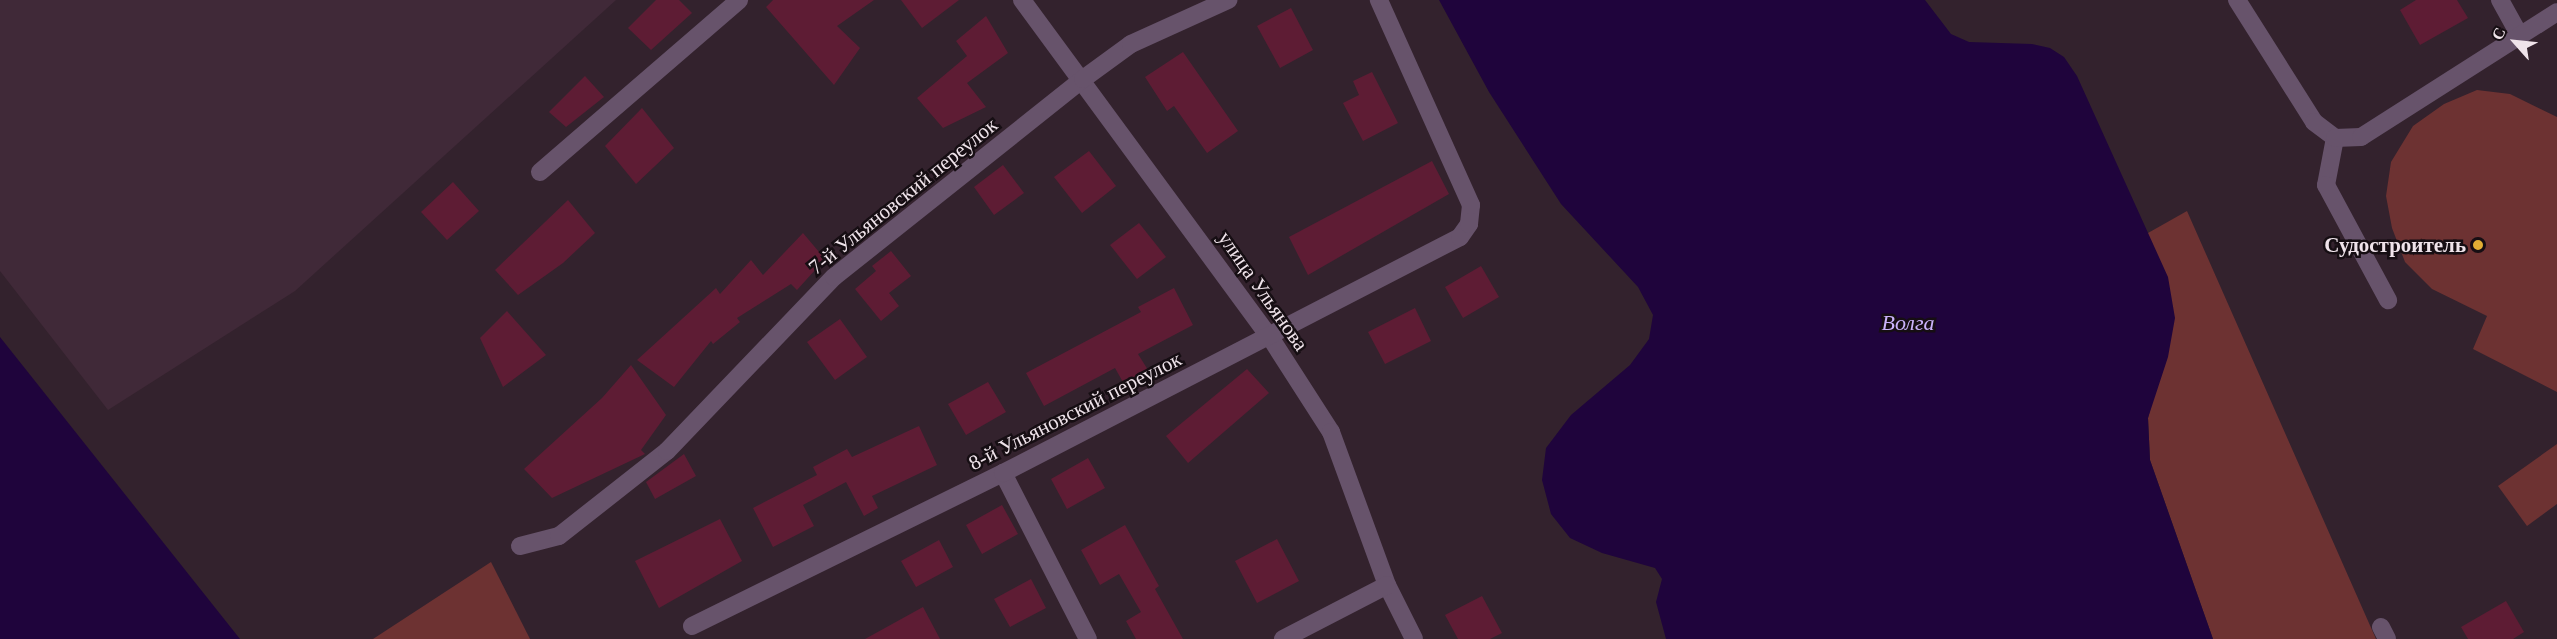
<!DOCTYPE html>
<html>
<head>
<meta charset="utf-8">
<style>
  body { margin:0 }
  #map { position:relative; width:2557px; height:639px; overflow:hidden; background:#33222d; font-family:"Times New Roman",serif }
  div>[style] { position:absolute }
  .built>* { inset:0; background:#402938 }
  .green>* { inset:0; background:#6d3232 }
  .water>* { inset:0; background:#1f043c }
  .building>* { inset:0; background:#5e1c34 }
  .minor>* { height:18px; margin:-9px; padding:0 9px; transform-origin:9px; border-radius:9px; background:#67536b }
  .dots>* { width:16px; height:16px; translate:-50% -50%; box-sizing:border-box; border:3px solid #160e13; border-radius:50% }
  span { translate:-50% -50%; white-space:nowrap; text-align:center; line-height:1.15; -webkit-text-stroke:5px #160e13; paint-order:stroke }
  .street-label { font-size:21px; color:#efe3ea }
  .poi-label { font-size:21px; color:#efe3ea; font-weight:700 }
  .right { translate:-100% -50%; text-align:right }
  .water-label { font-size:22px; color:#cbb3fb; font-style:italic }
  .north { position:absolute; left:2485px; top:12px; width:60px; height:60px; -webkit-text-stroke:4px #160e13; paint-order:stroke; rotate:297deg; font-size:16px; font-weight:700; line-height:24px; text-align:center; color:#efe3ea }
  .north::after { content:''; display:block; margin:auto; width:21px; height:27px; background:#efe3ea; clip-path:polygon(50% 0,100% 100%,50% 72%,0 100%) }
</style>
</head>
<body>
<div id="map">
  <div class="built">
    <i style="clip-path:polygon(0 0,616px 0,295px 291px,108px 410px,0 271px)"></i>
  </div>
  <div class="green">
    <i style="clip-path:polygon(2477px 90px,2510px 94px,2557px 117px,2557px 392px,2473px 349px,2487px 316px,2432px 289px,2405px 262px,2392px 228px,2386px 196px,2391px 162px,2413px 126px,2444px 104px)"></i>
    <i style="clip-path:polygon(2187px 211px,2376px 639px,2213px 639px,2150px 460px,2148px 418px,2155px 390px,2148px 233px)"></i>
    <i style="clip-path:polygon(2557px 444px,2557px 504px,2527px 526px,2498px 486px)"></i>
    <i style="clip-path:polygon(491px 562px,530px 639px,373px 639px)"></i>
  </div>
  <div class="water">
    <i style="clip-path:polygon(1439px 0,1925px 0,1951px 34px,1969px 42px,2032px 44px,2050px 48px,2064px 57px,2077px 76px,2168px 277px,2175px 318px,2168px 357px,2148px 418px,2150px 460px,2213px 639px,1666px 639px,1656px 602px,1662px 579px,1655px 568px,1602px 553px,1570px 538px,1551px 514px,1542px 480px,1546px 448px,1571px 415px,1630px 365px,1649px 339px,1653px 315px,1638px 287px,1561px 204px,1489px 92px)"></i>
    <i style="clip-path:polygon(0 337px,240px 639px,0 639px)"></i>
  </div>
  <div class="building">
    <i style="clip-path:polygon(656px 0,679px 0,692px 13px,651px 50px,628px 28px)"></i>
    <i style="clip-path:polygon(773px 0,874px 0,837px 26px,860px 48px,834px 85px,766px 7px)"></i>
    <i style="clip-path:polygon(901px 0,959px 0,922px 28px)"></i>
    <i style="clip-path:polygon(2416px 0,2457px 0,2468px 18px,2420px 45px,2400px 10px)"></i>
    <i style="clip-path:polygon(1291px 8px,1313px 50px,1280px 68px,1257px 26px)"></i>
    <i style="clip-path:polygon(986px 16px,1008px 53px,967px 83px,986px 107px,943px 128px,917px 98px,967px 56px,956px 41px)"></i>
    <i style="clip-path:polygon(1183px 52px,1238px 131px,1207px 153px,1174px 106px,1167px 111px,1145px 77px)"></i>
    <i style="clip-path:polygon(1372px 72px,1398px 123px,1363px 141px,1343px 103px,1359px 95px,1353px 81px)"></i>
    <i style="clip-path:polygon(585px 76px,604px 97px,566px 127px,549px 112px)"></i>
    <i style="clip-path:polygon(642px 108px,674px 148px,636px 184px,605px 146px)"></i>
    <i style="clip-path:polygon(1089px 151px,1116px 186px,1082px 213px,1054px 177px)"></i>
    <i style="clip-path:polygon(1432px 161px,1449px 194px,1308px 275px,1289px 237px)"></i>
    <i style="clip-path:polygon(1003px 165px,1024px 193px,994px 215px,974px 187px)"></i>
    <i style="clip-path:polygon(453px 182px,479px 211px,447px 240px,421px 212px)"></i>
    <i style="clip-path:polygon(568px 200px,595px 233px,563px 263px,518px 295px,495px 270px)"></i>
    <i style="clip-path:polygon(1139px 223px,1166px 257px,1137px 279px,1110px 245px)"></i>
    <i style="clip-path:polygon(803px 233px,825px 259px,797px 290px,791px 284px,737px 318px,740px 322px,713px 344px,711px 341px,674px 387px,637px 360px,716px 288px,720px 294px,751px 260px,763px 275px)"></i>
    <i style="clip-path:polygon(891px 251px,911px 276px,889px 293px,899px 306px,881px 321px,855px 289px,876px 271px,872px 266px)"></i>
    <i style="clip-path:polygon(1481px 266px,1499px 297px,1463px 318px,1445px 287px)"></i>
    <i style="clip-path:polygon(1174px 288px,1193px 325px,1138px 354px,1148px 370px,1124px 384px,1115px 368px,1044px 406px,1026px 373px,1141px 312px,1138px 307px)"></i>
    <i style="clip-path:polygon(1415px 308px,1431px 341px,1385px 364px,1368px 332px)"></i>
    <i style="clip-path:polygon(507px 311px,546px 355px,503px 387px,480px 338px)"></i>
    <i style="clip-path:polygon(840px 319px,867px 357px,835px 380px,807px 342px)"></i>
    <i style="clip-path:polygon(631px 365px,666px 415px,641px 450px,645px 454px,552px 498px,524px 469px,602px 398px)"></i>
    <i style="clip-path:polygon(1247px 369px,1269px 393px,1188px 463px,1166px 436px)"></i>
    <i style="clip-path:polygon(988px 382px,1006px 412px,966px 435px,948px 404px)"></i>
    <i style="clip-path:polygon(919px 426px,937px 465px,872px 496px,878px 508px,864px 516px,846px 482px,803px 505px,814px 526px,773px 547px,753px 508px,817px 475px,813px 467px,847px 449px,852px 457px)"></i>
    <i style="clip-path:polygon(684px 454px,696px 476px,655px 499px,646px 482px)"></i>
    <i style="clip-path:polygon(1088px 458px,1105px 488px,1067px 509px,1051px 479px)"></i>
    <i style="clip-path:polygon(1002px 505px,1018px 534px,982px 554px,966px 525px)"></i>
    <i style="clip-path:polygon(720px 519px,742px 561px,659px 608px,635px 561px)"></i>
    <i style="clip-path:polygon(1125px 525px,1159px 586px,1155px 589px,1183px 639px,1136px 639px,1126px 621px,1141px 612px,1119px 574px,1100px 585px,1081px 550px)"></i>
    <i style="clip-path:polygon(1277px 539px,1299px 581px,1257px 603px,1235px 561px)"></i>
    <i style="clip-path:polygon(939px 540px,953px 567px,916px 587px,901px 561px)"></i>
    <i style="clip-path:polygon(1031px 579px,1046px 608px,1010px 627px,994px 599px)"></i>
    <i style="clip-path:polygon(1482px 596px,1502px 633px,1490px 639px,1458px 639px,1445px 615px)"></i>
    <i style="clip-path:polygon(2506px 601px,2524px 632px,2513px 639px,2468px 639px,2461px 627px)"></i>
    <i style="clip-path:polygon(923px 607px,940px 639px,865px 639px)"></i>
  </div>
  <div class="minor">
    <i style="left:1022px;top:0;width:418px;rotate:53.7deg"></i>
    <i style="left:1270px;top:337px;width:113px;rotate:57.3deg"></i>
    <i style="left:1331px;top:432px;width:163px;rotate:69.9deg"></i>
    <i style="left:1387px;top:585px;width:60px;rotate:63.4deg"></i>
    <i style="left:2237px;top:0;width:144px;rotate:57.7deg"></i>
    <i style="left:2314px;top:122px;width:26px;rotate:37deg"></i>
    <i style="left:2335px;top:138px;width:48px;rotate:100.8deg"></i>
    <i style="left:2326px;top:185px;width:131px;rotate:61.7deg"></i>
    <i style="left:2500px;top:0;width:39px;rotate:61deg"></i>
    <i style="left:2335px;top:138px;width:26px;rotate:-2deg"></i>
    <i style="left:2361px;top:137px;width:232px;rotate:-32.5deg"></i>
    <i style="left:540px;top:172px;width:263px;rotate:-40.8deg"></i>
    <i style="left:1003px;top:473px;width:186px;rotate:62.9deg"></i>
    <i style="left:520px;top:546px;width:40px;rotate:-14.4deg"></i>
    <i style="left:559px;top:536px;width:137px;rotate:-38.2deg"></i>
    <i style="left:667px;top:451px;width:241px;rotate:-46.2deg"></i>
    <i style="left:834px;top:277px;width:318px;rotate:-38.5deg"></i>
    <i style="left:1083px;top:79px;width:59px;rotate:-36.1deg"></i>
    <i style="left:1131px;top:44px;width:107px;rotate:-24.4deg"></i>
    <i style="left:692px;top:626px;width:347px;rotate:-26.2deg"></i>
    <i style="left:1003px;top:473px;width:514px;rotate:-27.31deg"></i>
    <i style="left:1460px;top:237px;width:16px;rotate:-55deg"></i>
    <i style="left:1469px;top:224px;width:19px;rotate:-84deg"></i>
    <i style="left:1471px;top:205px;width:225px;rotate:-114.2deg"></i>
    <i style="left:2381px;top:627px;width:13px;rotate:63deg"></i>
    <i style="left:1283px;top:639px;width:117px;rotate:-27.4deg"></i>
  </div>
  <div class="dots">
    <i style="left:2478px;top:245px;background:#e2ae34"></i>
  </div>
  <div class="street-label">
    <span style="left:903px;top:196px;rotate:-39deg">7-й Ульяновский переулок</span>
    <span style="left:1263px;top:291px;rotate:55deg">улица Ульянова</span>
    <span style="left:1075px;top:411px;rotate:-27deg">8-й Ульяновский переулок</span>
  </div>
  <div class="poi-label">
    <span class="right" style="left:2466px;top:245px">Судостроитель</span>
  </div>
  <div class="water-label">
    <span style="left:1908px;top:323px">Волга</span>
  </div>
  <div class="north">С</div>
</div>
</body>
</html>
